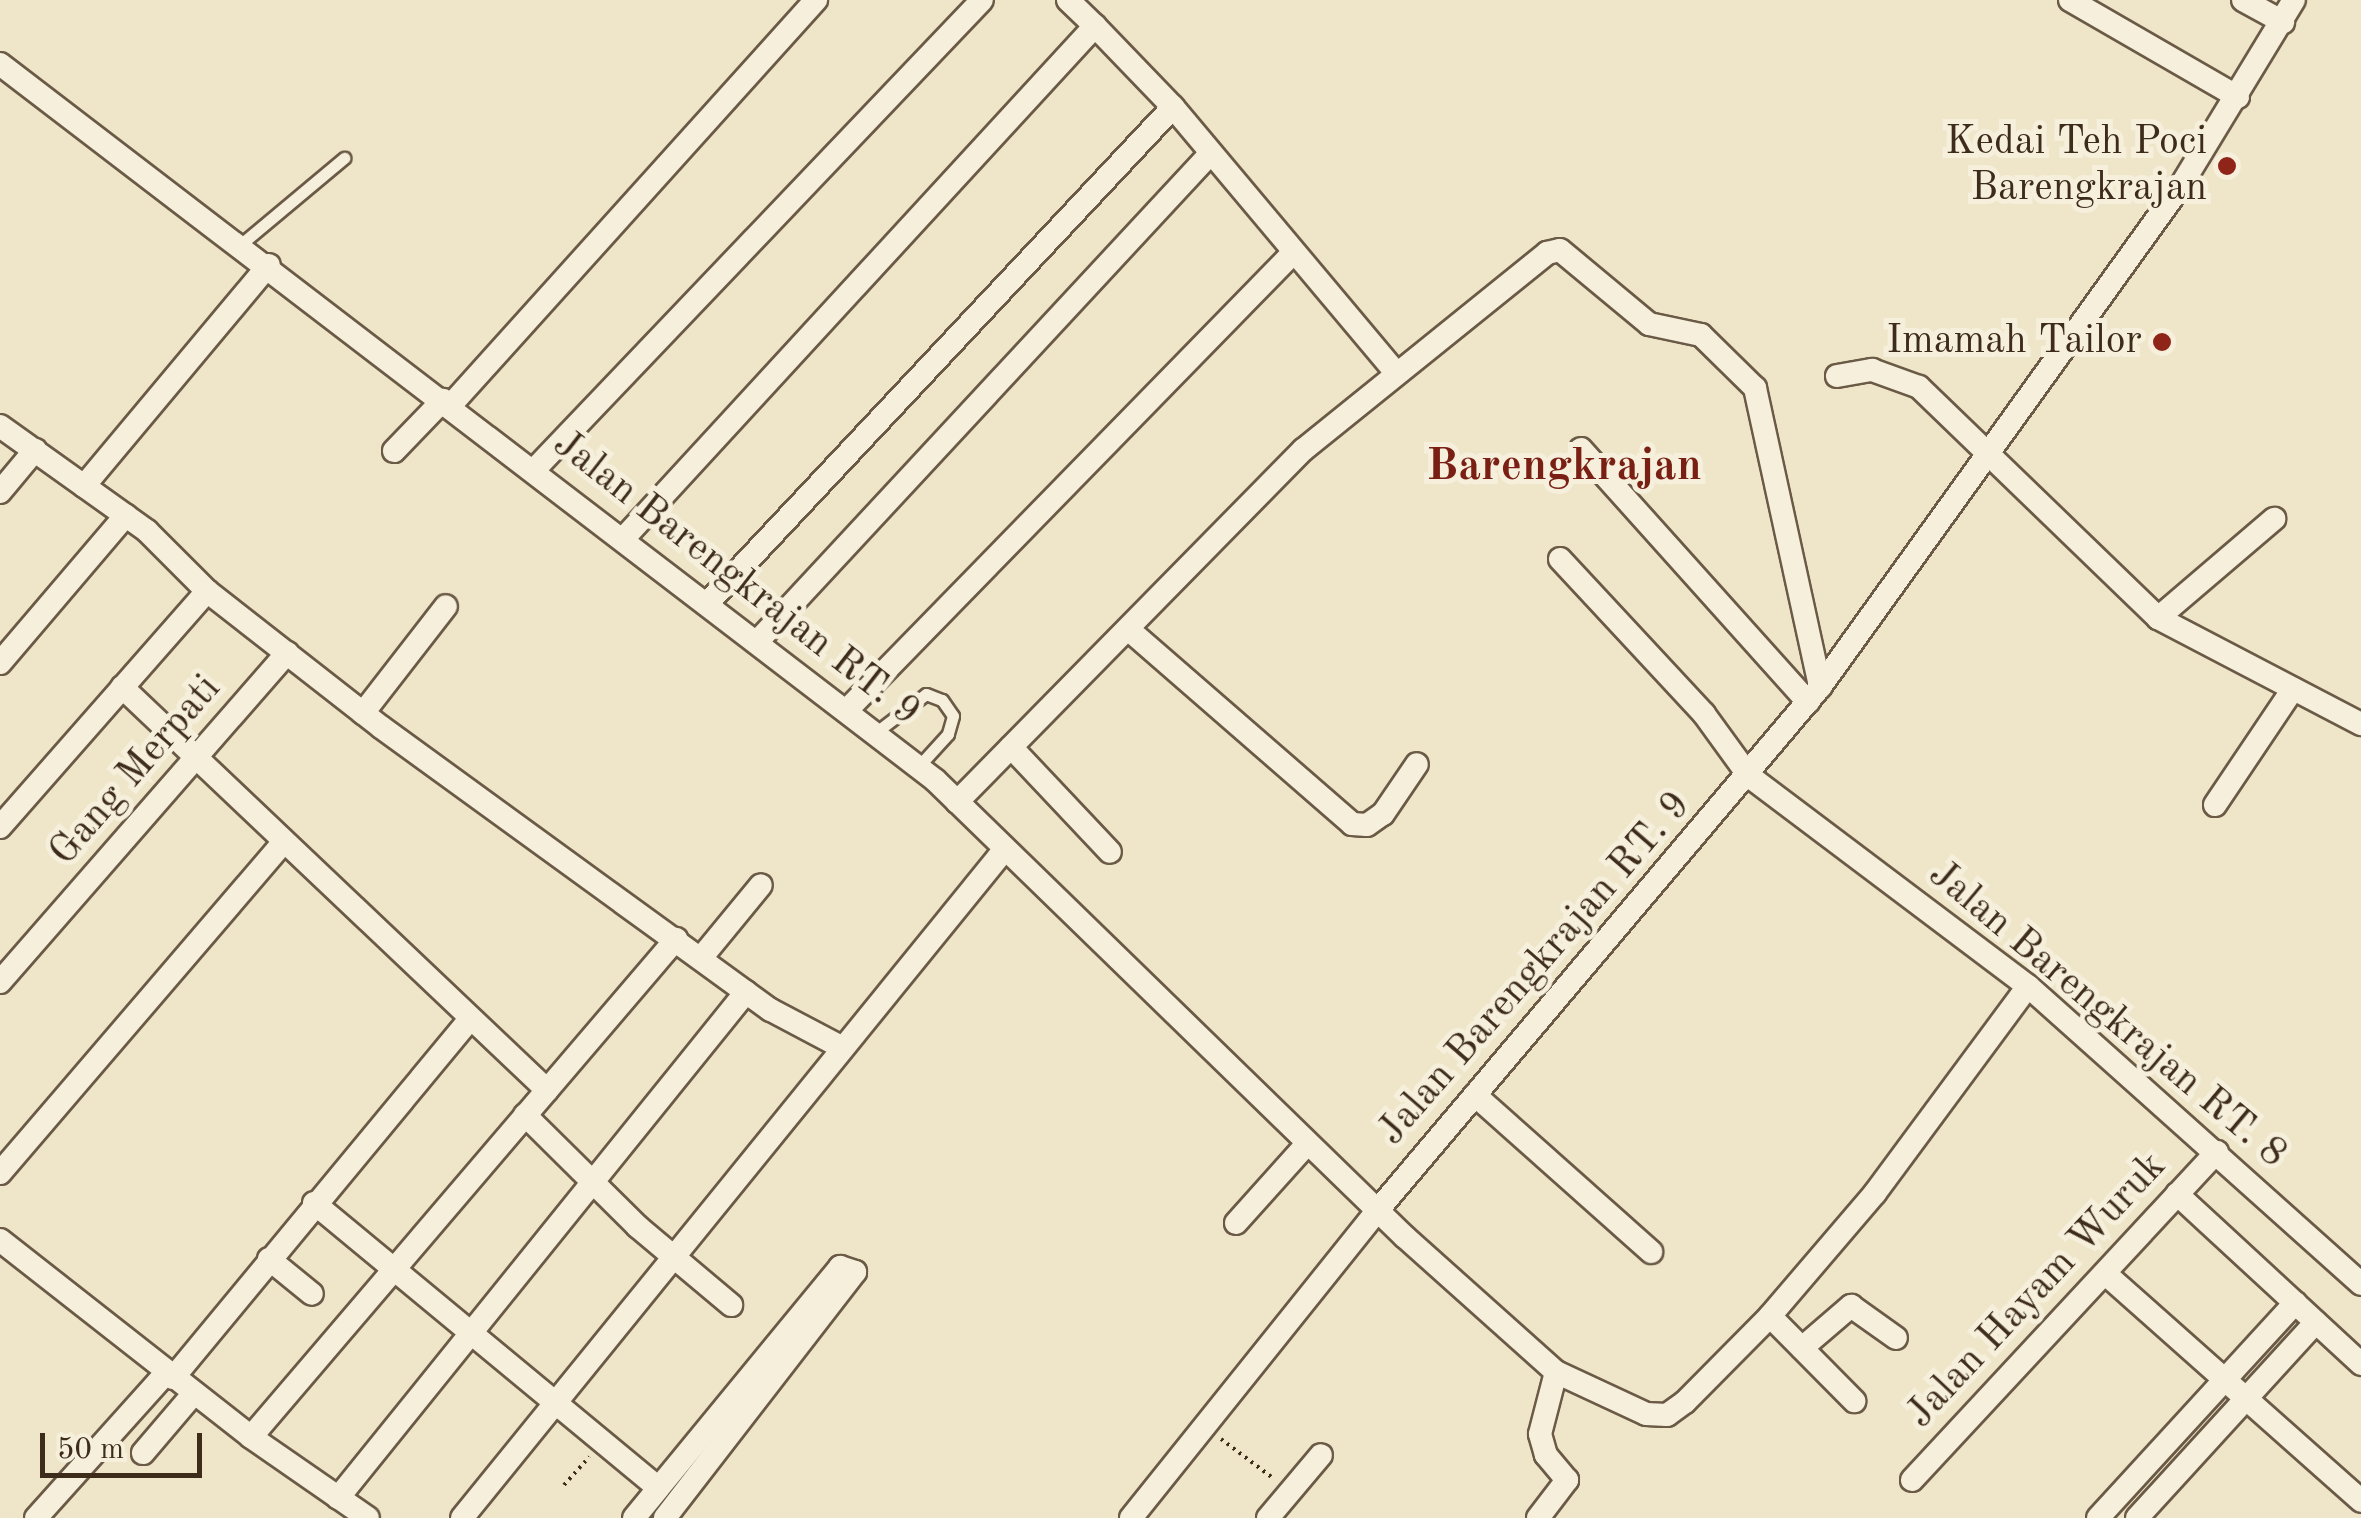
<!DOCTYPE html>
<html>
<head>
<meta charset="utf-8">
<style>
  body { margin:0 }
  #map { position:relative; width:2361px; height:1518px; overflow:hidden; background:#efe6c9; font-family:"Old Standard TT",serif }
  div>[style] { position:absolute }
  .path>* { height:4px; margin-top:-2px; transform-origin:0; background:repeating-linear-gradient(90deg,#3e2c1a 0 2.5px,transparent 0 7.5px) }
  .roads { filter:drop-shadow(2px 0 #6a5a46) drop-shadow(-2px 0 #6a5a46) drop-shadow(0 2px #6a5a46) drop-shadow(0 -2px #6a5a46) }
  .service>* { height:11px; margin:-5.5px; padding:0 5.5px; transform-origin:5.5px; border-radius:5.5px; background:#f5efdc }
  .minor>* { height:22px; margin:-11px; padding:0 11px; transform-origin:11px; border-radius:11px; background:#f5efdc }
  .dots>* { width:28px; height:28px; translate:-50% -50%; box-sizing:border-box; border:5px solid #f5efdc; border-radius:50% }
  span { translate:-50% -50%; white-space:nowrap; text-align:center; line-height:1.15; -webkit-text-stroke:10px #f5efdc; paint-order:stroke }
  .poi-label { font-size:40px; color:#3e2c1a }
  .right { translate:-100% -50%; text-align:right }
  .street-label { font-size:40px; color:#3e2c1a }
  .quarter-label { font-size:45px; color:#7a1f14; font-weight:700 }
  .scale { position:absolute; left:40px; top:1433px; width:162px; height:45px; box-sizing:border-box; border:5px solid #3e2c1a; border-top:0; padding-left:12px; font-size:30px; line-height:35px; white-space:nowrap; color:#3e2c1a; -webkit-text-stroke:8px #f5efdc; paint-order:stroke }
</style>
</head>
<body>
<div id="map">
  <div class="path">
    <i style="left:1221px;top:1439px;width:65px;rotate:36.9deg"></i>
    <i style="left:564px;top:1485px;width:38px;rotate:-48deg"></i>
  </div>
  <div class="roads">
    <div class="service">
      <i style="left:240px;top:245px;width:136px;rotate:-39.9deg"></i>
      <i style="left:875px;top:733px;width:64px;rotate:-37.4deg"></i>
      <i style="left:926px;top:694px;width:17px;rotate:21deg"></i>
      <i style="left:942px;top:700px;width:19px;rotate:55deg"></i>
      <i style="left:953px;top:716px;width:19px;rotate:106deg"></i>
      <i style="left:948px;top:734px;width:45px;rotate:132.3deg"></i>
    </div>
    <div class="minor">
      <i style="left:1068px;top:0;width:37px;rotate:44deg"></i>
      <i style="left:2070px;top:0;width:194px;rotate:30deg"></i>
      <i style="left:2243px;top:0;width:46px;rotate:28.8deg"></i>
      <i style="left:0;top:64px;width:1178px;rotate:37.44deg"></i>
      <i style="left:935px;top:780px;width:656px;rotate:44.2deg"></i>
      <i style="left:1405px;top:1237px;width:203px;rotate:41.8deg"></i>
      <i style="left:1556px;top:1372px;width:99px;rotate:25deg"></i>
      <i style="left:1646px;top:1414px;width:21px;rotate:3deg"></i>
      <i style="left:1667px;top:1415px;width:22px;rotate:-36deg"></i>
      <i style="left:1685px;top:1402px;width:121px;rotate:-45.3deg"></i>
      <i style="left:1770px;top:1316px;width:162px;rotate:-49.5deg"></i>
      <i style="left:1875px;top:1193px;width:257px;rotate:-53.5deg"></i>
      <i style="left:1837px;top:376px;width:36px;rotate:-10deg"></i>
      <i style="left:1872px;top:370px;width:50px;rotate:19.9deg"></i>
      <i style="left:1919px;top:387px;width:332px;rotate:44deg"></i>
      <i style="left:2158px;top:618px;width:229px;rotate:27.6deg"></i>
      <i style="left:450px;top:406px;width:547px;rotate:-47.97deg"></i>
      <i style="left:0;top:426px;width:181px;rotate:35.5deg"></i>
      <i style="left:147px;top:531px;width:85px;rotate:45deg"></i>
      <i style="left:207px;top:591px;width:221px;rotate:38deg"></i>
      <i style="left:381px;top:727px;width:482px;rotate:36deg"></i>
      <i style="left:771px;top:1010px;width:81px;rotate:27.8deg"></i>
      <i style="left:1581px;top:449px;width:340px;rotate:48.1deg"></i>
      <i style="left:394px;top:451px;width:71px;rotate:-46.1deg"></i>
      <i style="left:534px;top:470px;width:649px;rotate:-46.37deg"></i>
      <i style="left:84px;top:486px;width:288px;rotate:-50.1deg"></i>
      <i style="left:0;top:492px;width:55px;rotate:-50.2deg"></i>
      <i style="left:624px;top:538px;width:696px;rotate:-47.39deg"></i>
      <i style="left:1095px;top:26px;width:112px;rotate:46.1deg"></i>
      <i style="left:1560px;top:559px;width:212px;rotate:47.1deg"></i>
      <i style="left:1704px;top:714px;width:77px;rotate:54deg"></i>
      <i style="left:1749px;top:776px;width:349px;rotate:37deg"></i>
      <i style="left:2028px;top:986px;width:447px;rotate:41.8deg"></i>
      <i style="left:707px;top:604px;width:681px;rotate:-46.84deg"></i>
      <i style="left:1173px;top:107px;width:347px;rotate:50deg"></i>
      <i style="left:2158px;top:618px;width:153px;rotate:-40.5deg"></i>
      <i style="left:1128px;top:629px;width:297px;rotate:41deg"></i>
      <i style="left:1352px;top:824px;width:15px;rotate:4deg"></i>
      <i style="left:1367px;top:825px;width:19px;rotate:-35deg"></i>
      <i style="left:1383px;top:814px;width:60px;rotate:-55.8deg"></i>
      <i style="left:757px;top:642px;width:666px;rotate:-47.13deg"></i>
      <i style="left:0;top:663px;width:194px;rotate:-49.6deg"></i>
      <i style="left:122px;top:687px;width:586px;rotate:43.48deg"></i>
      <i style="left:846px;top:711px;width:640px;rotate:-45.7deg"></i>
      <i style="left:363px;top:713px;width:135px;rotate:-52.2deg"></i>
      <i style="left:1011px;top:747px;width:144px;rotate:46.7deg"></i>
      <i style="left:957px;top:802px;width:494px;rotate:-45.5deg"></i>
      <i style="left:1303px;top:450px;width:314px;rotate:-38.9deg"></i>
      <i style="left:1547px;top:253px;width:13px;rotate:-13deg"></i>
      <i style="left:1560px;top:250px;width:116px;rotate:39.7deg"></i>
      <i style="left:1649px;top:324px;width:53px;rotate:11.9deg"></i>
      <i style="left:1701px;top:335px;width:76px;rotate:44.5deg"></i>
      <i style="left:1755px;top:388px;width:306px;rotate:77.7deg"></i>
      <i style="left:2215px;top:805px;width:140px;rotate:-56.1deg"></i>
      <i style="left:0;top:827px;width:314px;rotate:-48.7deg"></i>
      <i style="left:701px;top:958px;width:94px;rotate:-50.6deg"></i>
      <i style="left:0;top:982px;width:437px;rotate:-48.9deg"></i>
      <i style="left:1475px;top:1095px;width:236px;rotate:41.7deg"></i>
      <i style="left:525px;top:1115px;width:158px;rotate:44.7deg"></i>
      <i style="left:637px;top:1226px;width:123px;rotate:40deg"></i>
      <i style="left:0;top:1173px;width:436px;rotate:-49.4deg"></i>
      <i style="left:2177px;top:1194px;width:251px;rotate:42.7deg"></i>
      <i style="left:314px;top:1203px;width:447px;rotate:39.6deg"></i>
      <i style="left:1236px;top:1223px;width:106px;rotate:-48.1deg"></i>
      <i style="left:0;top:1240px;width:319px;rotate:38.1deg"></i>
      <i style="left:251px;top:1437px;width:142px;rotate:34.7deg"></i>
      <i style="left:269px;top:1259px;width:55px;rotate:39.1deg"></i>
      <i style="left:2108px;top:1276px;width:339px;rotate:41.6deg"></i>
      <i style="left:1770px;top:1316px;width:120px;rotate:45.3deg"></i>
      <i style="left:1802px;top:1348px;width:65px;rotate:-40.6deg"></i>
      <i style="left:1851px;top:1306px;width:55px;rotate:35.4deg"></i>
      <i style="left:173px;top:1378px;width:465px;rotate:-50.4deg"></i>
      <i style="left:251px;top:1437px;width:655px;rotate:-49.52deg"></i>
      <i style="left:143px;top:1453px;width:79px;rotate:-49.6deg"></i>
      <i style="left:1912px;top:1480px;width:448px;rotate:-47.1deg"></i>
      <i style="left:338px;top:1498px;width:650px;rotate:-51.12deg"></i>
      <i style="left:36px;top:1518px;width:195px;rotate:-48.1deg"></i>
      <i style="left:462px;top:1518px;width:860px;rotate:-50.94deg"></i>
      <i style="left:634px;top:1518px;width:325px;rotate:-50.6deg"></i>
      <i style="left:840px;top:1267px;width:16px;rotate:18deg"></i>
      <i style="left:855px;top:1272px;width:311px;rotate:127.7deg"></i>
      <i style="left:1131px;top:1518px;width:393px;rotate:-51.3deg"></i>
      <i style="left:1377px;top:1211px;width:686px;rotate:-49.79deg"></i>
      <i style="left:1820px;top:687px;width:620px;rotate:-54.26deg"></i>
      <i style="left:2182px;top:184px;width:215px;rotate:-58.7deg"></i>
      <i style="left:1268px;top:1518px;width:82px;rotate:-49.9deg"></i>
      <i style="left:1538px;top:1518px;width:48px;rotate:-52.7deg"></i>
      <i style="left:1567px;top:1480px;width:33px;rotate:-130deg"></i>
      <i style="left:1546px;top:1455px;width:22px;rotate:-106deg"></i>
      <i style="left:1540px;top:1434px;width:64px;rotate:-75.5deg"></i>
      <i style="left:2098px;top:1518px;width:292px;rotate:-47.5deg"></i>
      <i style="left:2137px;top:1518px;width:265px;rotate:-47.6deg"></i>
    </div>
  </div>
  <div class="dots">
    <i style="left:2227px;top:166px;background:#8f2418"></i>
    <i style="left:2162px;top:342px;background:#8f2418"></i>
  </div>
  <div class="poi-label">
    <span class="right" style="left:2207px;top:166px">Kedai Teh Poci<br>Barengkrajan</span>
    <span class="right" style="left:2142px;top:342px">Imamah Tailor</span>
  </div>
  <div class="street-label">
    <span style="left:736px;top:579px;rotate:38deg">Jalan Barengkrajan RT. 9</span>
    <span style="left:136px;top:771px;rotate:-49deg">Gang Merpati</span>
    <span style="left:1535px;top:969px;rotate:-49deg">Jalan Barengkrajan RT. 9</span>
    <span style="left:2107px;top:1015px;rotate:40deg">Jalan Barengkrajan RT. 8</span>
    <span style="left:2037px;top:1291px;rotate:-47deg">Jalan Hayam Wuruk</span>
  </div>
  <div class="quarter-label">
    <span style="left:1564px;top:468px">Barengkrajan</span>
  </div>
  <div class="scale">50 m</div>
</div>
</body>
</html>
